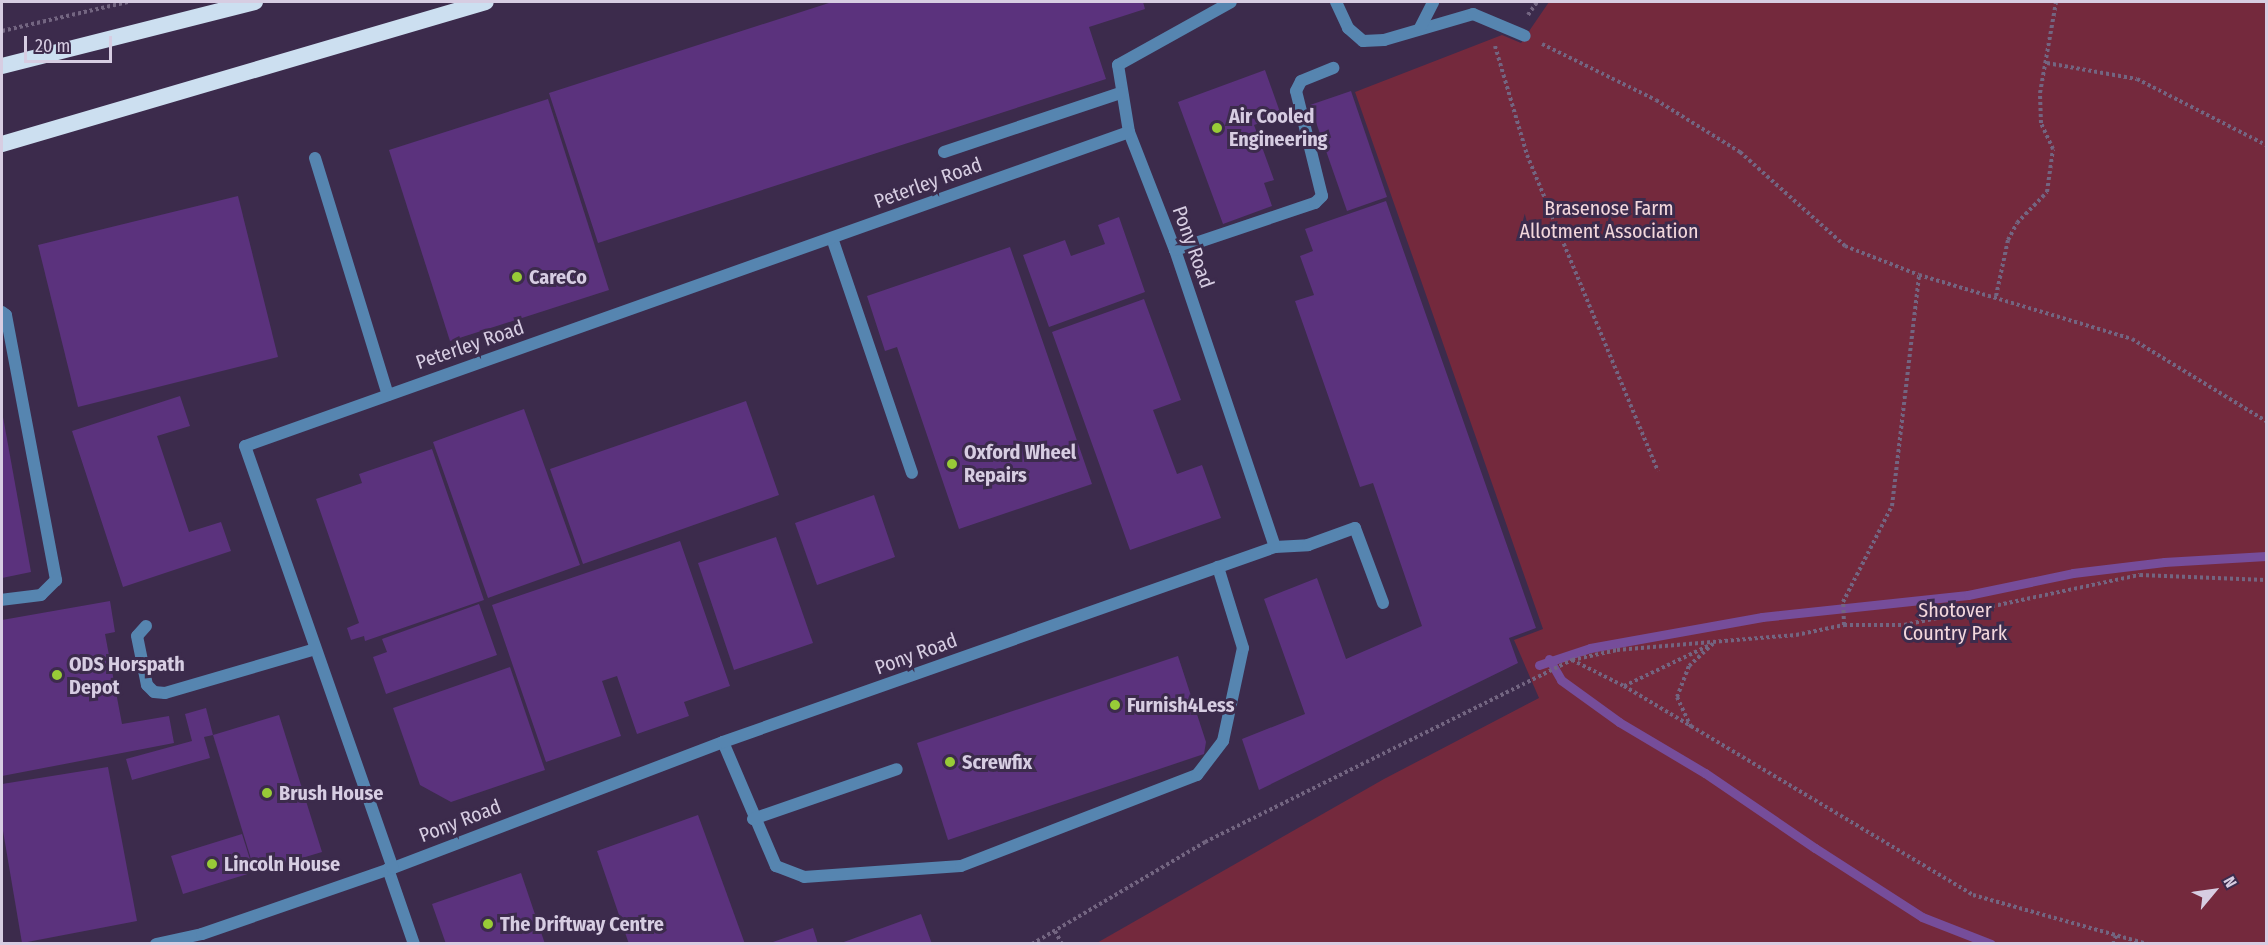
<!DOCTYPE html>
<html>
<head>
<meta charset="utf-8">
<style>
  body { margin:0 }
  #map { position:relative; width:2268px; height:945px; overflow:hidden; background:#3c2b4c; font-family:"Fira Sans Condensed",sans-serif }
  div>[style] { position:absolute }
  .green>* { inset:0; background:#74293d }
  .stream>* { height:9px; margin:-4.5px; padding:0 4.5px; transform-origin:4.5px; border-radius:4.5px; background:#764d9a }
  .building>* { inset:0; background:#5b327d }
  .path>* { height:4px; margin-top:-2px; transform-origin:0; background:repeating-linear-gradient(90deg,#736581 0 3px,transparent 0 6px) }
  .service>* { height:12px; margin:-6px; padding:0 6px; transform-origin:6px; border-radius:6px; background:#5685b0 }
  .minor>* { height:12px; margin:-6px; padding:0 6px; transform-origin:6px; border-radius:6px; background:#5685b0 }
  .trunk>* { height:16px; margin:-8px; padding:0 8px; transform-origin:8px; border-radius:8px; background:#ccdff0 }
  .dots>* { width:16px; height:16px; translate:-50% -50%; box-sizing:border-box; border:3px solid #3c2b4c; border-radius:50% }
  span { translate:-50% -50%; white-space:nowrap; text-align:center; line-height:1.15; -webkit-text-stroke:6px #3c2b4c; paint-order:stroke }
  .poi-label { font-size:20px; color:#d7cde2; font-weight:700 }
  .left { translate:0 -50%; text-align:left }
  .street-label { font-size:20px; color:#d7cde2 }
  .park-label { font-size:20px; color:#f3d7dc }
  .frame { position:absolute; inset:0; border:3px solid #d7cde2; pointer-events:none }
  .north { position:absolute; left:2184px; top:861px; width:60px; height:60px; -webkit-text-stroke:4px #3c2b4c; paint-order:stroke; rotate:61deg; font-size:16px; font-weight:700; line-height:24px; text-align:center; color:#d7cde2 }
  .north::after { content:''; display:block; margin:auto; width:21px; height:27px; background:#d7cde2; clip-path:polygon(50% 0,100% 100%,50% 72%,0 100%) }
  .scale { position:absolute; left:24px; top:36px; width:88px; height:27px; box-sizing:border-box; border:3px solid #d7cde2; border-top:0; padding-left:8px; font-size:18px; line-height:21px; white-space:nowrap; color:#d7cde2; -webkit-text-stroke:4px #3c2b4c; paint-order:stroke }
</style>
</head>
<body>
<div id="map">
  <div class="green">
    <i style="clip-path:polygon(1549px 2px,2266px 2px,2266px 943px,1095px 944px,1384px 779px,1539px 698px,1514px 640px,1543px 629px,1355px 92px,1502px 35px,1521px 43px)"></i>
  </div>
  <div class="stream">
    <i style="left:1549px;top:659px;width:24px;rotate:60deg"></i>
    <i style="left:1561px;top:680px;width:72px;rotate:35.9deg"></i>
    <i style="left:1619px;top:722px;width:100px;rotate:30.7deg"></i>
    <i style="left:1705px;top:773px;width:133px;rotate:34.3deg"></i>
    <i style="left:1815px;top:848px;width:127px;rotate:32.8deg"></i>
    <i style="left:1922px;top:917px;width:74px;rotate:21.4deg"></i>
    <i style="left:1539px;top:665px;width:54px;rotate:-18.4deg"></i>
    <i style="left:1590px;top:648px;width:175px;rotate:-10.2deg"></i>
    <i style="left:1762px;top:617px;width:207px;rotate:-6.1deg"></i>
    <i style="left:1968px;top:595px;width:107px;rotate:-11.8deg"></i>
    <i style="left:2073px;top:573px;width:92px;rotate:-6.9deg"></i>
    <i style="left:2164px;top:562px;width:102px;rotate:-3.4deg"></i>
  </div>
  <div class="building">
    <i style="clip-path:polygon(832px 2px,1143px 2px,1145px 9px,1089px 27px,1106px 79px,598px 243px,549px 93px)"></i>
    <i style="clip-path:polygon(1265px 70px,1281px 115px,1254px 125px,1274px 180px,1264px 183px,1272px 206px,1223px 224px,1178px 102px)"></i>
    <i style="clip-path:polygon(1351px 91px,1387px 197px,1347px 211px,1310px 105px)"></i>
    <i style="clip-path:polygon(548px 99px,609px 290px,450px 341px,389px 150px)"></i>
    <i style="clip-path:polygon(238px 196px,278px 357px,78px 407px,38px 245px)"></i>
    <i style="clip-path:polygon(1386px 201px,1536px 628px,1509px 638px,1518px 663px,1259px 790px,1242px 739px,1305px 714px,1264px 599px,1317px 578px,1346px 659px,1422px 626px,1373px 483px,1360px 487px,1295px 301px,1314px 295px,1300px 256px,1313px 251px,1305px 229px)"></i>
    <i style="clip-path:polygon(1119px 217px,1145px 292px,1049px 327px,1023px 255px,1065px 240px,1071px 256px,1105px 244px,1098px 225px)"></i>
    <i style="clip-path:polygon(1010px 247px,1092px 484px,959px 529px,897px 347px,885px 351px,867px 296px)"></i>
    <i style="clip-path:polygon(1144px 299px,1181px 400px,1153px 410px,1177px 474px,1202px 465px,1221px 518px,1130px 550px,1052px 332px)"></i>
    <i style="clip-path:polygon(180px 396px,190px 426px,157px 436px,189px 532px,221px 522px,231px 551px,123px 587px,72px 431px)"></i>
    <i style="clip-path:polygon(746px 401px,779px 495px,583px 564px,550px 469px)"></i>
    <i style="clip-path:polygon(524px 409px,580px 565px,488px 598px,433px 442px)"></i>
    <i style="clip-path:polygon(3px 417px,31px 572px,2px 578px,2px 418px)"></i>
    <i style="clip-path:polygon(432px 449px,484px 600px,365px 641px,364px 636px,351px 640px,347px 628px,359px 623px,316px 499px,362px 483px,359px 474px)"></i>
    <i style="clip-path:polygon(874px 495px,895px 557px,817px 585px,795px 523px)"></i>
    <i style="clip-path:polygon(776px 537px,813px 643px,734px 670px,698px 563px)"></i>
    <i style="clip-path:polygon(680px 541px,730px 686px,684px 702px,689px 716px,637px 734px,617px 676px,602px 681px,621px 736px,546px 762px,492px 605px)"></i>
    <i style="clip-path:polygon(110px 601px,115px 632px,105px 634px,122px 724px,169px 716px,174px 743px,2px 776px,2px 620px)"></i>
    <i style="clip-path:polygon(479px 604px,497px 655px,386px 694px,373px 657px,387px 652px,382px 639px)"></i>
    <i style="clip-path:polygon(1178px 656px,1206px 742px,1204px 754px,948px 840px,917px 743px)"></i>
    <i style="clip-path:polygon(510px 667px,545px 770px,451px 802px,420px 785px,393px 708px)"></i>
    <i style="clip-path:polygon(206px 708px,213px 735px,204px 737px,210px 758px,132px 780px,126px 759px,192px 741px,185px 714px)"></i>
    <i style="clip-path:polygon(279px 715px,322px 852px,255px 872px,213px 735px)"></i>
    <i style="clip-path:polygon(108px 767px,137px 921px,22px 943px,2px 825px,2px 784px)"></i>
    <i style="clip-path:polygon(698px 815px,745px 944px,629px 944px,597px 851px)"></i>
    <i style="clip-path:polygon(242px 834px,254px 872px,183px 894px,171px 856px)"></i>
    <i style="clip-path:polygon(521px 873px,545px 944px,446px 944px,432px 904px)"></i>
    <i style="clip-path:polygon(921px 914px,932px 944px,841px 944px,841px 943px)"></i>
    <i style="clip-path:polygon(813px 928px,818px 944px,770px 944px,770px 943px)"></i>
  </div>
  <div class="path">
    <i style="left:1528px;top:15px;width:16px;rotate:-55deg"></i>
    <i style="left:2px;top:31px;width:129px;rotate:-13deg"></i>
    <i style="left:1542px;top:44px;width:127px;rotate:26.2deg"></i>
    <i style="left:1656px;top:100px;width:99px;rotate:31.8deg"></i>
    <i style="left:1740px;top:152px;width:141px;rotate:41.8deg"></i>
    <i style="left:1845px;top:246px;width:79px;rotate:21.4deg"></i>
    <i style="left:1919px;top:275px;width:222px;rotate:16.7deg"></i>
    <i style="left:2132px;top:339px;width:157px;rotate:31.5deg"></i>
    <i style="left:1495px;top:46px;width:114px;rotate:73.6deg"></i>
    <i style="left:1527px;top:155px;width:342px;rotate:67.5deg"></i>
    <i style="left:2047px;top:63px;width:91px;rotate:10.1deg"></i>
    <i style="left:2137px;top:79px;width:145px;rotate:27.1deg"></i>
    <i style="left:1996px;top:296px;width:57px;rotate:-77.9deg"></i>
    <i style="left:2008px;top:240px;width:19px;rotate:-62deg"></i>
    <i style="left:2017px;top:223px;width:43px;rotate:-45.9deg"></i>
    <i style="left:2047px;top:192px;width:43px;rotate:-82.1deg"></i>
    <i style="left:2053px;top:149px;width:29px;rotate:-115deg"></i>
    <i style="left:2041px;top:123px;width:30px;rotate:-92deg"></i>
    <i style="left:2040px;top:93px;width:92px;rotate:-80deg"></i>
    <i style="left:1844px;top:625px;width:23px;rotate:-92deg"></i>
    <i style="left:1843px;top:602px;width:108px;rotate:-63deg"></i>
    <i style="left:1892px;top:506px;width:233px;rotate:-83.3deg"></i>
    <i style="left:1572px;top:660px;width:46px;rotate:-12.5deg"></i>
    <i style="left:1617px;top:650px;width:180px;rotate:-4.8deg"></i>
    <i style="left:1796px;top:635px;width:49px;rotate:-11.8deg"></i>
    <i style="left:1844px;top:625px;width:60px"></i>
    <i style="left:1904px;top:625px;width:241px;rotate:-12deg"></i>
    <i style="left:2140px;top:575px;width:126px;rotate:2.3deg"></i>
    <i style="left:1624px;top:686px;width:95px;rotate:-25.5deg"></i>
    <i style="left:1691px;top:727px;width:33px;rotate:-115deg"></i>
    <i style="left:1677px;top:697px;width:33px;rotate:-69deg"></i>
    <i style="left:1689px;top:666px;width:33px;rotate:-43deg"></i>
    <i style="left:1055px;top:931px;width:15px;rotate:62deg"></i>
    <i style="left:1032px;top:944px;width:201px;rotate:-30.5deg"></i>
    <i style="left:1205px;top:842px;width:410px;rotate:-26.4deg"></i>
    <i style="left:1572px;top:660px;width:58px;rotate:26.6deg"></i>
    <i style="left:1624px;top:686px;width:407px;rotate:30.9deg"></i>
    <i style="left:1973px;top:895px;width:181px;rotate:15.7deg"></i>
    <i style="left:2113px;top:944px;width:9px;rotate:-69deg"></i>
  </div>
  <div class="service">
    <i style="left:1336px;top:2px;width:29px;rotate:65deg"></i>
    <i style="left:1348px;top:28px;width:20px;rotate:41deg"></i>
    <i style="left:1363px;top:41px;width:21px;rotate:-3deg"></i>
    <i style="left:1384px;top:40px;width:93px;rotate:-16.3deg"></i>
    <i style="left:1473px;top:14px;width:56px;rotate:22.9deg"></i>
    <i style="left:1420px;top:28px;width:29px;rotate:-63deg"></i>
    <i style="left:1129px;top:132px;width:68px;rotate:-99.3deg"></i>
    <i style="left:1118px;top:65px;width:129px;rotate:-29.1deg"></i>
    <i style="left:944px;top:152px;width:186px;rotate:-18.5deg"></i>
    <i style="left:315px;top:158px;width:248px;rotate:72.9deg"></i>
    <i style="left:832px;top:238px;width:248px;rotate:71.2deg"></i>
    <i style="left:1175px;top:250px;width:148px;rotate:-18.6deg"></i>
    <i style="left:1315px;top:203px;width:10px;rotate:-45deg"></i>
    <i style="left:1322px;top:196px;width:108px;rotate:-103.9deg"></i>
    <i style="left:1296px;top:91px;width:11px;rotate:-63deg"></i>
    <i style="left:1301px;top:81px;width:35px;rotate:-22deg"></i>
    <i style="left:2px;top:312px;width:5px;rotate:37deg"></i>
    <i style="left:6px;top:315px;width:270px;rotate:79.3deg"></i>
    <i style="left:56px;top:580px;width:21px;rotate:135deg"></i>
    <i style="left:41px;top:595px;width:39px;rotate:173deg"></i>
    <i style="left:1275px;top:547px;width:33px;rotate:-3deg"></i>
    <i style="left:1308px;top:545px;width:50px;rotate:-19.9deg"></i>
    <i style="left:1355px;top:528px;width:80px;rotate:69.5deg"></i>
    <i style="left:146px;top:626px;width:13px;rotate:132deg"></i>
    <i style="left:137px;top:636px;width:50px;rotate:78.5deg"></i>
    <i style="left:147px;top:685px;width:10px;rotate:45deg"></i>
    <i style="left:154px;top:692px;width:11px;rotate:5deg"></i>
    <i style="left:165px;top:693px;width:156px;rotate:-16.3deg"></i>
    <i style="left:723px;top:742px;width:135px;rotate:66.9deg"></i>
    <i style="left:776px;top:866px;width:30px;rotate:21deg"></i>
    <i style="left:804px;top:877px;width:157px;rotate:-4deg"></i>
    <i style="left:961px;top:866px;width:253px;rotate:-21.1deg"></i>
    <i style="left:1197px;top:775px;width:43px;rotate:-52.6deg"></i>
    <i style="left:1223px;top:741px;width:95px;rotate:-77.9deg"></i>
    <i style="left:1243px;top:648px;width:85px;rotate:-107.2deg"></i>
    <i style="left:753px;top:819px;width:152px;rotate:-19.1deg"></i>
    <i style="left:388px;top:869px;width:79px;rotate:70.9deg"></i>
  </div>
  <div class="minor">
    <i style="left:156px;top:944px;width:47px;rotate:-12.3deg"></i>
    <i style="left:202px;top:934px;width:202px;rotate:-19.1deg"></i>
    <i style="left:393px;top:868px;width:353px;rotate:-20.9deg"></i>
    <i style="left:723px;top:742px;width:585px;rotate:-19.46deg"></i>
    <i style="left:1275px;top:547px;width:313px;rotate:-108.6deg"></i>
    <i style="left:1175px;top:250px;width:127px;rotate:-111.3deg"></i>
    <i style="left:1129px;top:132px;width:938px;rotate:160.44deg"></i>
    <i style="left:245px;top:446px;width:447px;rotate:70.7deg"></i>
  </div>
  <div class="trunk">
    <i style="left:2px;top:66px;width:261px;rotate:-14.2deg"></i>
    <i style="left:2px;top:144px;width:504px;rotate:-16.35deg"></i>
  </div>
  <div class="dots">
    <i style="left:1217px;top:128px;background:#98cb37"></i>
    <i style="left:517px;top:277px;background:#98cb37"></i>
    <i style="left:952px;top:464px;background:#98cb37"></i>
    <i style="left:57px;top:675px;background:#98cb37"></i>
    <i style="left:1115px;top:705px;background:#98cb37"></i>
    <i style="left:950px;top:762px;background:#98cb37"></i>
    <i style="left:267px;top:793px;background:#98cb37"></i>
    <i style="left:212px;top:864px;background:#98cb37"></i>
    <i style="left:488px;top:924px;background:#98cb37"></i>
  </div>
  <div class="poi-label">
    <span class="left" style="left:1229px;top:128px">Air Cooled<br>Engineering</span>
    <span class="left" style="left:529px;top:277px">CareCo</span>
    <span class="left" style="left:964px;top:464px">Oxford Wheel<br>Repairs</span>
    <span class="left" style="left:69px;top:676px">ODS Horspath<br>Depot</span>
    <span class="left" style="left:1127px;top:705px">Furnish4Less</span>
    <span class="left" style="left:962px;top:762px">Screwfix</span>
    <span class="left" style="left:279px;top:793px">Brush House</span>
    <span class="left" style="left:224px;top:864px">Lincoln House</span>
    <span class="left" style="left:500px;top:924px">The Driftway Centre</span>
  </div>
  <div class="street-label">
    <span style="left:928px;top:183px;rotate:-20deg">Peterley Road</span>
    <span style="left:1193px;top:247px;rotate:70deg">Pony Road</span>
    <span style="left:470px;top:345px;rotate:-19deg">Peterley Road</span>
    <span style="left:916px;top:654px;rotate:-20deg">Pony Road</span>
    <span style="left:460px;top:821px;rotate:-21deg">Pony Road</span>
  </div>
  <div class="park-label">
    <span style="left:1609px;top:220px">Brasenose Farm<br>Allotment Association</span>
    <span style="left:1955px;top:622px">Shotover<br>Country Park</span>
  </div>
  <div class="frame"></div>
  <div class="north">N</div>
  <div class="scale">20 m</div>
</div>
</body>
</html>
